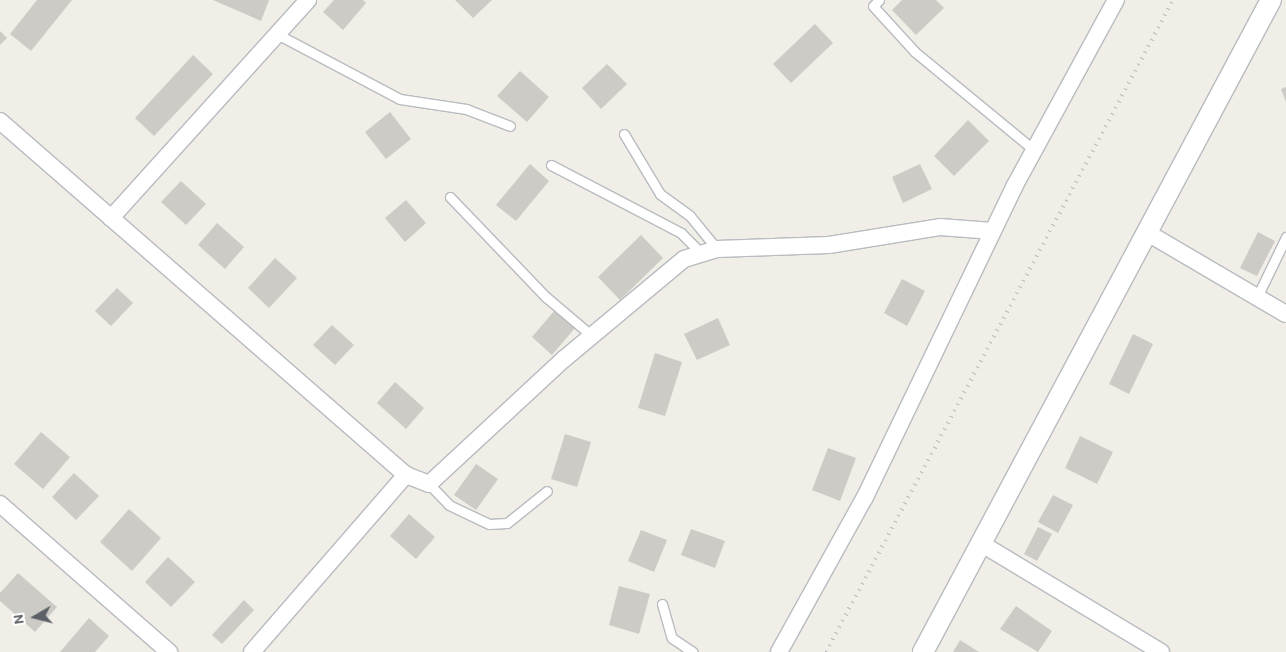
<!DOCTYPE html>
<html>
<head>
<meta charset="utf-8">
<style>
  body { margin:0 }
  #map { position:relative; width:1286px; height:652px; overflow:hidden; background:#f0eee6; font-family:Overpass,sans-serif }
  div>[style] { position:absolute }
  .building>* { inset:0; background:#cdcbc5 }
  .roads { filter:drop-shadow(1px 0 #b8bbc0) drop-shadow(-1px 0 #b8bbc0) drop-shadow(0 1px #b8bbc0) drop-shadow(0 -1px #b8bbc0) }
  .service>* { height:9px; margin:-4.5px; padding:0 4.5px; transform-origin:4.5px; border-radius:4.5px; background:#fff }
  .minor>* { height:16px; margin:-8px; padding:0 8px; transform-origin:8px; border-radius:8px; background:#fff }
  .tertiary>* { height:20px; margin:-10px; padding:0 10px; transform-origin:10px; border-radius:10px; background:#fff }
  .rail>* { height:4px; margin-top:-2px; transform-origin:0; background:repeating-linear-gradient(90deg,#b6b7b8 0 1px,transparent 0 7px) }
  span { translate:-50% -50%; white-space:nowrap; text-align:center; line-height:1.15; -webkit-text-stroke:5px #fff; paint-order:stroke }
  .north { position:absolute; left:10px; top:592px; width:50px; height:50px; -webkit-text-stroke:4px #fff; paint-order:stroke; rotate:262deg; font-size:14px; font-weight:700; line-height:20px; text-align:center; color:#5d6167 }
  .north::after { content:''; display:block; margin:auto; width:18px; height:22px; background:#5d6167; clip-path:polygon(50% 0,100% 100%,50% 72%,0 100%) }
</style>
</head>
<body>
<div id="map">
  <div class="building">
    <i style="clip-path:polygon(37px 0,72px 0,31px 51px,10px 34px)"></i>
    <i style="clip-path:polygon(213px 0,269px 0,261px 21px)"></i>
    <i style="clip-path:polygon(334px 0,363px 0,366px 3px,343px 30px,323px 12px)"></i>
    <i style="clip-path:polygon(455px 0,492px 0,473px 18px)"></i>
    <i style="clip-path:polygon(902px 0,936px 0,944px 8px,916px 35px,892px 10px)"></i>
    <i style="clip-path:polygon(815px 24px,833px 43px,791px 83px,773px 64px)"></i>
    <i style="clip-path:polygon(0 31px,7px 38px,0 45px)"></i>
    <i style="clip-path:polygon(193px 55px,213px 74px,154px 136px,135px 118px)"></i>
    <i style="clip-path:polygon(607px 64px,627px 84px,601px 109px,582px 88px)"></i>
    <i style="clip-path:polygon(520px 71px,549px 97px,527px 122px,497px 96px)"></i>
    <i style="clip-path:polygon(1286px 87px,1286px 102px,1281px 89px)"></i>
    <i style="clip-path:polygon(390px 112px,411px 139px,386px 159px,365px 132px)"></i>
    <i style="clip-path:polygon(968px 120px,989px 141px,954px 176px,934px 156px)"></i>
    <i style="clip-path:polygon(530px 164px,549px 181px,516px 221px,496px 205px)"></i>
    <i style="clip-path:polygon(920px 164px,932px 189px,903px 203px,892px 177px)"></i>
    <i style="clip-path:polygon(181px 181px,206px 204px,186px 225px,161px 202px)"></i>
    <i style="clip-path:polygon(406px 200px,426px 223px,405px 242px,385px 218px)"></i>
    <i style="clip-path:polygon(217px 223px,244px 247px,225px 269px,198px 245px)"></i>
    <i style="clip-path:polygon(1258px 232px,1275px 241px,1257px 276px,1240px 268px)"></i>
    <i style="clip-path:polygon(641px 235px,663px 258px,620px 300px,598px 277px)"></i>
    <i style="clip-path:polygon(275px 258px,297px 278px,269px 308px,248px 288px)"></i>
    <i style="clip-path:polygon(902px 279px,925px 291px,907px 326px,884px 313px)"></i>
    <i style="clip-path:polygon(117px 288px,133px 303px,111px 326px,95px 311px)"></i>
    <i style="clip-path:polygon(555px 310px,575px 328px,552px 355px,532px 337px)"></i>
    <i style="clip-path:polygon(718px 318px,730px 345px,697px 360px,684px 334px)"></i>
    <i style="clip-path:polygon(332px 325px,354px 345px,335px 365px,313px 345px)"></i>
    <i style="clip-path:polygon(1133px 334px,1153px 344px,1129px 394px,1109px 384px)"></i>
    <i style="clip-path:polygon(655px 353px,682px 362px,665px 416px,638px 408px)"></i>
    <i style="clip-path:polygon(395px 382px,424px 408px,406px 429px,377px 403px)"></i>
    <i style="clip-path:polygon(41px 432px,70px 457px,43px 489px,14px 464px)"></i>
    <i style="clip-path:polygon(565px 434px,591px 442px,577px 487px,551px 479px)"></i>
    <i style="clip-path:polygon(1080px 436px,1113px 452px,1097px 484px,1065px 468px)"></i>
    <i style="clip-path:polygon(828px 448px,856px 458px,840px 501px,812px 490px)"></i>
    <i style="clip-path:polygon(476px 464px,498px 479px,476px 510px,454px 495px)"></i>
    <i style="clip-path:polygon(74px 473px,99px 496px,76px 520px,52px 497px)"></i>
    <i style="clip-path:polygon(1053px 495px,1073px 505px,1058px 533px,1038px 522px)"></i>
    <i style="clip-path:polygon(129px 509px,161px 538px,132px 571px,100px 542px)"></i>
    <i style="clip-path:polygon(409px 514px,435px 537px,416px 559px,390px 536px)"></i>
    <i style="clip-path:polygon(1038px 527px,1052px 534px,1037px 561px,1024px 554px)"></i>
    <i style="clip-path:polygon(691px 529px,725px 541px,715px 568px,681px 555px)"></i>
    <i style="clip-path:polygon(641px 530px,667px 540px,654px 572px,628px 561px)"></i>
    <i style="clip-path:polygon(168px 557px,195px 582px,171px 607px,145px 582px)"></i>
    <i style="clip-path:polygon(18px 573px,57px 607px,35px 632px,0 601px,0 593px)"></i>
    <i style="clip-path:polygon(619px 586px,650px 594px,639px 634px,609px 625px)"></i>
    <i style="clip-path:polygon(244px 600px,254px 610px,222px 644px,212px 635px)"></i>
    <i style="clip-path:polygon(1016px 606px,1052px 631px,1038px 652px,1000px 629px)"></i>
    <i style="clip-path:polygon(89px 618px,109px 636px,95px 652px,60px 652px)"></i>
    <i style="clip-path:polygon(960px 640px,979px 652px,953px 652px)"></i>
  </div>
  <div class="roads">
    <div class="service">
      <i style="left:879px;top:0;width:8px;rotate:135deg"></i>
      <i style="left:873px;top:6px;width:62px;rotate:47.6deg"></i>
      <i style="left:915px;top:52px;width:154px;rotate:39.5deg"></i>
      <i style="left:277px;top:34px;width:139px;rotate:27.9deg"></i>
      <i style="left:400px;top:99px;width:67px;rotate:8.6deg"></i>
      <i style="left:466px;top:109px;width:47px;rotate:21.1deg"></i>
      <i style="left:624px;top:134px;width:70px;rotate:59deg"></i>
      <i style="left:660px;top:194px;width:37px;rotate:36deg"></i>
      <i style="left:690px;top:216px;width:43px;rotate:50.7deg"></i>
      <i style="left:551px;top:165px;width:147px;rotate:27.6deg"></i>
      <i style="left:681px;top:233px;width:30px;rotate:45deg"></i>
      <i style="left:450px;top:197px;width:139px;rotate:46.2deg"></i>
      <i style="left:546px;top:297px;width:59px;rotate:40.2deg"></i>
      <i style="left:1257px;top:297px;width:67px;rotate:-64.2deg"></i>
      <i style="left:429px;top:484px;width:29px;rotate:46deg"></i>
      <i style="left:449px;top:505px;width:44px;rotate:25.4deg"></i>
      <i style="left:489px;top:524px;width:18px;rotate:-3deg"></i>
      <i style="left:507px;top:523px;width:51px;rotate:-38.7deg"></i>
      <i style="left:662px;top:604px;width:35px;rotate:74deg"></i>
      <i style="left:672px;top:638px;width:25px;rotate:34deg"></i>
    </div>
    <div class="minor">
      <i style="left:0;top:121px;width:539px;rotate:41.09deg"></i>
      <i style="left:406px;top:475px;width:25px;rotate:21deg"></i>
      <i style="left:429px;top:484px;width:184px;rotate:-42.8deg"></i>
      <i style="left:564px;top:359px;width:156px;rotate:-39.8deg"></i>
      <i style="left:684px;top:259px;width:34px;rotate:-17deg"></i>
      <i style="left:717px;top:249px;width:112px;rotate:-2deg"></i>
      <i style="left:829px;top:245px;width:112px;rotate:-9.2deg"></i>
      <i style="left:940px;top:227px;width:53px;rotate:4.3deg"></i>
      <i style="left:111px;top:218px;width:294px;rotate:-47.9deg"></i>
      <i style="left:1146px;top:232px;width:162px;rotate:30.4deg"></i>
      <i style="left:0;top:504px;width:225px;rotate:41.2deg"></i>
      <i style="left:982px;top:544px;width:209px;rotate:31.1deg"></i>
      <i style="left:252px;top:652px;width:235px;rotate:-49deg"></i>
      <i style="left:779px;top:652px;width:177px;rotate:-61deg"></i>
      <i style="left:865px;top:497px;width:344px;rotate:-64.3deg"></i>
      <i style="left:1014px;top:187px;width:213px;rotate:-61.4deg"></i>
    </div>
    <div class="tertiary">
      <i style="left:923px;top:652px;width:739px;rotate:-61.91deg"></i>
    </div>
  </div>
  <div class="rail">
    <i style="left:826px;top:652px;width:739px;rotate:-61.98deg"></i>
  </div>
  <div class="north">N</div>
</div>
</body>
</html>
